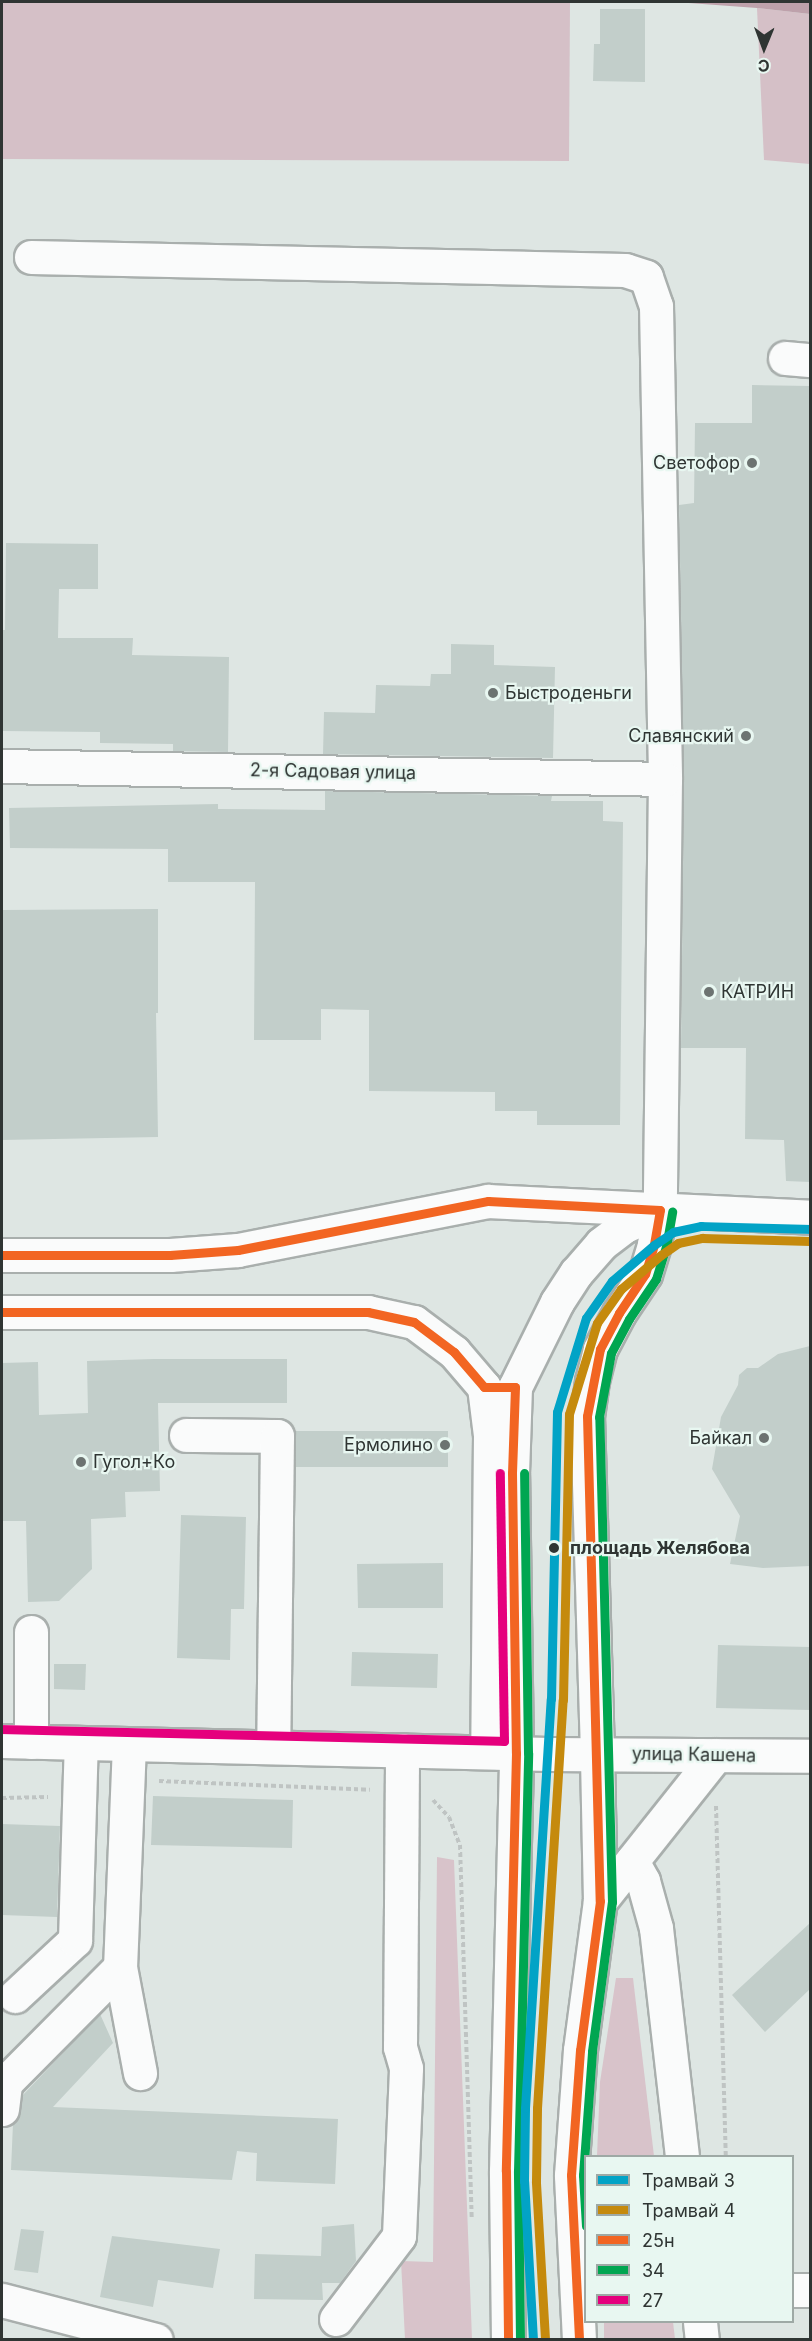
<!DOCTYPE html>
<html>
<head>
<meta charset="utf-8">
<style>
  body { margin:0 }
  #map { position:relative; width:812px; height:2341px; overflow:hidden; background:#dee6e3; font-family:Inter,sans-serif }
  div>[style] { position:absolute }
  .green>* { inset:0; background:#d8c3ca }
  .forest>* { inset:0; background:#d5c0c7 }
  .water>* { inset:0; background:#bea1ab }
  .building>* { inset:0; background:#c2ceca }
  .path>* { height:4px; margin-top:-2px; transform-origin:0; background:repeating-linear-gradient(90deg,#bfc4c3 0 4.5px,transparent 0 7.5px) }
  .roads { filter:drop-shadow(2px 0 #a9afad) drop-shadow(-2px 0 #a9afad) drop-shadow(0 2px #a9afad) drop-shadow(0 -2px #a9afad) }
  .minor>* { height:33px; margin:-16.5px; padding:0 16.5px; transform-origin:16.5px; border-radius:16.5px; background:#fafbfb }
  .major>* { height:33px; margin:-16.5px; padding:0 16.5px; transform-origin:16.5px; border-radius:16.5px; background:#fafbfb }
  .bus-1>* { height:9px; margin:-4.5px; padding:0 4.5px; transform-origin:4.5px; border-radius:4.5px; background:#f26522 }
  .bus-2>* { height:9px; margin:-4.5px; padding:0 4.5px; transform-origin:4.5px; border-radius:4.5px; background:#00a651 }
  .bus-3>* { height:9px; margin:-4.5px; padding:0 4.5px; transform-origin:4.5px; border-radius:4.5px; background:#e5007d }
  .tram-1>* { height:9px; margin:-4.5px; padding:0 4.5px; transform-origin:4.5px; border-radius:4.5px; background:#02a3c6 }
  .tram-2>* { height:9px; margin:-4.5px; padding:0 4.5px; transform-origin:4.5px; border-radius:4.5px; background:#c58a0d }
  .dots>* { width:16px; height:16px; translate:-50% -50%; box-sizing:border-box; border:3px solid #e8f7f1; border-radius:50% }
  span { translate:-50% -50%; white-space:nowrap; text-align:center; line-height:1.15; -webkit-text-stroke:4.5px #e8f7f1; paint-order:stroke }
  .poi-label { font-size:18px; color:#2f3533 }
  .right { translate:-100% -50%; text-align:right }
  .left { translate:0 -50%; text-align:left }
  .street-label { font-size:18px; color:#2f3533 }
  .stop-label { font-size:18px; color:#2f3533; font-weight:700 }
  .frame { position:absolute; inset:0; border:3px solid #2f3533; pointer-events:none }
  .legend { position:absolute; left:584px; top:2155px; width:210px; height:168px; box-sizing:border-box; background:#e8f7f1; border:2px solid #9ea9a5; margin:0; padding:8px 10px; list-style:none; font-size:18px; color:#2f3533 }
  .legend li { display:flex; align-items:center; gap:12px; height:30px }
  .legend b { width:30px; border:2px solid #9ea9a5 }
  .north { position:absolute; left:734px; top:18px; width:60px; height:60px; -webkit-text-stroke:4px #e8f7f1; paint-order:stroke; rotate:181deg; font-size:16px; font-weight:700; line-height:24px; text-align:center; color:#2f3533 }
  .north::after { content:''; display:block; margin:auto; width:21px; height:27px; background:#2f3533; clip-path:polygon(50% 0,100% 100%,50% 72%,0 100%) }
</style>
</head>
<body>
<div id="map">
  <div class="green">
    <i style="clip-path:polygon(437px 1857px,454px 1860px,472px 2339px,405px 2339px,401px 2261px,433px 2262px)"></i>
    <i style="clip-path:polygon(616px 1978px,633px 1978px,654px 2156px,597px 2156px,600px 2082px)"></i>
    <i style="clip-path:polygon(604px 2322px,673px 2322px,675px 2339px,604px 2339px)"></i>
  </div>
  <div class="forest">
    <i style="clip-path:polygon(2px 2px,570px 2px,569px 161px,2px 159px)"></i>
    <i style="clip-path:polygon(757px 8px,810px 14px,810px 164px,764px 160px)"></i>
  </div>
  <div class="water">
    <i style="clip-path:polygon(675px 2px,810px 2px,810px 14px,757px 8px)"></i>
  </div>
  <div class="building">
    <i style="clip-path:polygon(600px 9px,645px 9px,645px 82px,593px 81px,594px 44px,600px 44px)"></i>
    <i style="clip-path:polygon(752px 385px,810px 386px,810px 1182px,786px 1181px,784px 1140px,745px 1139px,746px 1048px,681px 1048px,684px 779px,679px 505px,694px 503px,695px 423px,752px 423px)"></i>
    <i style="clip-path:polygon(6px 543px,98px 544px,98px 589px,59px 589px,58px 638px,133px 638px,132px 655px,229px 657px,228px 752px,173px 751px,173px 744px,100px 743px,100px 732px,2px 731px,2px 630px,5px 630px)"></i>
    <i style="clip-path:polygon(451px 644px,494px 645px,494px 665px,555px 667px,553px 758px,323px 754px,324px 712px,375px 713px,376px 685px,430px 686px,431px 674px,451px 674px)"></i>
    <i style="clip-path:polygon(325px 791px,552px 796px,551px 801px,603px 801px,603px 821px,623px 822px,620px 1125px,537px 1125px,537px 1111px,495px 1111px,495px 1092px,369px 1091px,369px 1010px,321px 1009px,321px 1040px,254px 1040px,255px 882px,168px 882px,168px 849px,10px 848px,9px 808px,218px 804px,218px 809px,325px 810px)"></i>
    <i style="clip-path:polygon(158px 909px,158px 1013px,156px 1013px,158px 1137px,2px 1140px,2px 910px)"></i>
    <i style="clip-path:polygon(810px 1346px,810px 1566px,763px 1568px,730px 1564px,740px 1516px,712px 1469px,721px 1417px,738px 1385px,739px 1375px,747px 1368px,758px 1368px,778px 1354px)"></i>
    <i style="clip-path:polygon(154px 1359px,287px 1359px,287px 1403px,158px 1403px,160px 1491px,125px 1492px,126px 1517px,91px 1519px,92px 1569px,59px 1601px,28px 1602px,26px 1521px,2px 1521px,2px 1363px,38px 1362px,39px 1415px,88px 1413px,87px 1361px)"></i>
    <i style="clip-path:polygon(294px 1431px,448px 1431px,448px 1467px,295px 1467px)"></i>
    <i style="clip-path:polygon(181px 1515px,246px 1517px,244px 1609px,231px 1609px,230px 1660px,177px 1658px)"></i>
    <i style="clip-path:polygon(443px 1563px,443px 1608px,358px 1608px,357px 1564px)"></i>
    <i style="clip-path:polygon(718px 1645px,810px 1647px,810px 1710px,716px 1708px)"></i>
    <i style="clip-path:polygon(352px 1652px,438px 1654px,437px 1688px,351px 1686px)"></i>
    <i style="clip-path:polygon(54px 1664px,86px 1664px,85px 1690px,54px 1689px)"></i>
    <i style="clip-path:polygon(153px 1796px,293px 1800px,292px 1848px,151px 1845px)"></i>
    <i style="clip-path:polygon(2px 1824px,60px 1826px,57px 1917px,2px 1915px)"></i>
    <i style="clip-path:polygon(810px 1923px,810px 1989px,765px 2032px,732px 1995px)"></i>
    <i style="clip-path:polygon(100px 2014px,113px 2043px,53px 2107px,338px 2119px,335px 2184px,256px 2181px,257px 2153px,237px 2151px,232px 2180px,11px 2170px,13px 2123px,20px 2112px,22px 2096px)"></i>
    <i style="clip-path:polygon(354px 2224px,356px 2261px,340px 2283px,322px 2283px,323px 2300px,254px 2299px,255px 2254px,321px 2256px,322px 2227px)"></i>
    <i style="clip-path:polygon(21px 2229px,44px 2231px,38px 2273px,14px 2270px)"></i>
    <i style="clip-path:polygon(112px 2236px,220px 2249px,213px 2288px,158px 2280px,153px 2307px,100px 2297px)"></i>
  </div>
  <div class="path">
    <i style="left:159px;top:1781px;width:211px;rotate:2.4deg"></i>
    <i style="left:2px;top:1798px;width:46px;rotate:-1.2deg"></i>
    <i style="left:433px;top:1800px;width:23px;rotate:47deg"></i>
    <i style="left:449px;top:1817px;width:30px;rotate:69deg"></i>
    <i style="left:460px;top:1845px;width:374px;rotate:88.2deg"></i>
    <i style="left:716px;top:1806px;width:350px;rotate:88.4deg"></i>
  </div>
  <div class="roads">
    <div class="minor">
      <i style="left:31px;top:257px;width:594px;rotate:1.25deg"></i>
      <i style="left:625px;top:270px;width:22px;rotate:18deg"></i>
      <i style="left:646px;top:277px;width:31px;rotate:71deg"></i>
      <i style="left:656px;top:306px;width:473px;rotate:88.9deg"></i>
      <i style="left:665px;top:779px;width:431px;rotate:90.7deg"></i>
      <i style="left:660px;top:1210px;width:36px;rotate:100deg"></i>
      <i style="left:654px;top:1245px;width:30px;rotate:107deg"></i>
      <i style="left:645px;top:1274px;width:47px;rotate:123.7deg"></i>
      <i style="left:619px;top:1313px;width:41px;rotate:117.8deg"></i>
      <i style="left:600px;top:1349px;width:33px;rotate:104deg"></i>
      <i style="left:592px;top:1381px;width:35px;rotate:98deg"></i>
      <i style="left:587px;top:1416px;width:337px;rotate:88.3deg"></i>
      <i style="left:785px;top:358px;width:25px;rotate:5deg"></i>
      <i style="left:2px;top:766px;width:663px;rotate:1.12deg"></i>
      <i style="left:2px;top:1255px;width:168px"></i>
      <i style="left:170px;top:1255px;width:68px;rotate:-4.2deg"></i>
      <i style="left:238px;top:1250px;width:255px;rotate:-11.1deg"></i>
      <i style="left:488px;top:1201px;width:322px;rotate:2.8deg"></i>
      <i style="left:2px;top:1312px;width:366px"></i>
      <i style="left:368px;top:1312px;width:47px;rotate:12.3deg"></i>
      <i style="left:414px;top:1322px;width:50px;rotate:36.9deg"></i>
      <i style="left:454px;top:1352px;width:46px;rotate:49.4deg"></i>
      <i style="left:484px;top:1387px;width:48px;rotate:82.9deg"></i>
      <i style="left:490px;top:1435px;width:317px;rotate:90.5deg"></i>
      <i style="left:186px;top:1435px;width:91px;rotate:0.6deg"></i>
      <i style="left:277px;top:1436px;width:311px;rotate:90.7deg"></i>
      <i style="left:512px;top:1473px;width:86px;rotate:-88deg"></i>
      <i style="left:515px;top:1387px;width:95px;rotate:-63.7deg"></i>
      <i style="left:557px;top:1302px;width:35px;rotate:-57deg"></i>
      <i style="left:576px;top:1273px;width:38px;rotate:-49deg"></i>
      <i style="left:601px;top:1244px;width:30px;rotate:-37deg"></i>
      <i style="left:625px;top:1226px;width:36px;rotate:-24deg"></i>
      <i style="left:31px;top:1742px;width:110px;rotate:-90deg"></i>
      <i style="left:129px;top:1744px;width:223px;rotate:92.3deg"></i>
      <i style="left:120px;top:1967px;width:108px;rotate:79.3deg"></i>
      <i style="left:632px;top:1861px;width:23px;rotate:61deg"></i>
      <i style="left:643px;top:1881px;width:49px;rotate:74.5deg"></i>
      <i style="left:656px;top:1928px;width:229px;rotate:83.5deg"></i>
      <i style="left:15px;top:1996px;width:82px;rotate:-43deg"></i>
      <i style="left:75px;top:1940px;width:197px;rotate:-88.3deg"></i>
      <i style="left:2px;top:2109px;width:26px;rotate:-83deg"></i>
      <i style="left:5px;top:2083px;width:163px;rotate:-45.2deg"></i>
      <i style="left:792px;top:2290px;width:18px"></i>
      <i style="left:2px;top:2300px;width:159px;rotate:14.6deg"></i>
      <i style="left:336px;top:2319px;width:104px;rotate:-52.8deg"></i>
      <i style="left:399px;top:2236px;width:168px;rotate:-87.6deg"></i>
      <i style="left:406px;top:2068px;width:22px;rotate:-106deg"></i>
      <i style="left:400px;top:2047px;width:297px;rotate:-89.6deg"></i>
      <i style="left:700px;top:2322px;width:18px;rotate:84deg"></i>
    </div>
    <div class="major">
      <i style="left:2px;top:1741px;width:547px;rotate:1.36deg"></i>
      <i style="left:549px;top:1754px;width:261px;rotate:0.4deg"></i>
      <i style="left:600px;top:1901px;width:186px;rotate:-51.5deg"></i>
      <i style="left:508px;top:2340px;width:169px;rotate:-90.7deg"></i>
      <i style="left:506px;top:2171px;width:418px;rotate:-88.6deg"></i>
      <i style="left:516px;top:1753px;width:280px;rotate:-90.8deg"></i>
      <i style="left:579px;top:2340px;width:165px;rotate:-92.8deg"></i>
      <i style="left:571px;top:2175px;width:125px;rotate:-85.9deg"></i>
      <i style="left:580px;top:2050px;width:150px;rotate:-82.4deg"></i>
      <i style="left:600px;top:1901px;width:148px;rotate:-91.2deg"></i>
    </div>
  </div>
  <div class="bus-1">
    <i style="left:2px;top:1255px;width:168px"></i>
    <i style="left:170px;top:1255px;width:68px;rotate:-4.2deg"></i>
    <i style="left:238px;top:1250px;width:255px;rotate:-11.1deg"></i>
    <i style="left:488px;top:1201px;width:172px;rotate:3deg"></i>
    <i style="left:660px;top:1210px;width:36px;rotate:100deg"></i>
    <i style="left:654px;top:1245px;width:30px;rotate:107deg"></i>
    <i style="left:645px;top:1274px;width:47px;rotate:123.7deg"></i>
    <i style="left:619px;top:1313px;width:41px;rotate:117.8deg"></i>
    <i style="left:600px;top:1349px;width:68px;rotate:101deg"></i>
    <i style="left:587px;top:1416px;width:485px;rotate:88.5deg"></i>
    <i style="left:600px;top:1901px;width:150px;rotate:97.6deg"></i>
    <i style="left:580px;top:2050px;width:125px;rotate:94.1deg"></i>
    <i style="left:571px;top:2175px;width:165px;rotate:87.2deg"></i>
    <i style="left:2px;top:1312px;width:366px"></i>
    <i style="left:368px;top:1312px;width:47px;rotate:12.3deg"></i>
    <i style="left:414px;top:1322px;width:50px;rotate:36.9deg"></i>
    <i style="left:454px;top:1352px;width:46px;rotate:49.4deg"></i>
    <i style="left:484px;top:1387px;width:31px"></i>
    <i style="left:515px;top:1387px;width:86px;rotate:92deg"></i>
    <i style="left:512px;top:1473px;width:280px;rotate:89.2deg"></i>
    <i style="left:516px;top:1753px;width:418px;rotate:91.4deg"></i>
    <i style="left:506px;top:2171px;width:169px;rotate:89.3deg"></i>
  </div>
  <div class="bus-2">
    <i style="left:586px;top:2226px;width:51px;rotate:-93.4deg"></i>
    <i style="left:583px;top:2175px;width:124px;rotate:-85.8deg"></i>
    <i style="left:592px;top:2051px;width:150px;rotate:-82.4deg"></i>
    <i style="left:612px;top:1902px;width:485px;rotate:-91.5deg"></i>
    <i style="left:599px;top:1417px;width:65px;rotate:-79.4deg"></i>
    <i style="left:611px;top:1353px;width:38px;rotate:-62deg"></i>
    <i style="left:629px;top:1319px;width:48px;rotate:-56deg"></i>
    <i style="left:656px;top:1279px;width:34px;rotate:-73deg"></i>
    <i style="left:666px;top:1247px;width:36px;rotate:-80deg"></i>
    <i style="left:520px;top:2340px;width:169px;rotate:-90.7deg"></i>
    <i style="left:518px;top:2171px;width:418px;rotate:-88.6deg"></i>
    <i style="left:528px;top:1753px;width:280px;rotate:-90.8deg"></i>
  </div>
  <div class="bus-3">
    <i style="left:2px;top:1729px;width:502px;rotate:1.37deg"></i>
    <i style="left:504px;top:1741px;width:268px;rotate:-90.9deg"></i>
  </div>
  <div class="tram-1">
    <i style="left:533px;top:2340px;width:159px;rotate:-93.2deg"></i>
    <i style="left:524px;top:2181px;width:73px;rotate:-89.2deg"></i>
    <i style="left:525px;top:2108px;width:410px;rotate:-86.4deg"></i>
    <i style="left:551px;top:1699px;width:287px;rotate:-88.8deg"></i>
    <i style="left:557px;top:1412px;width:98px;rotate:-72.9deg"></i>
    <i style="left:586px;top:1318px;width:45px;rotate:-54.9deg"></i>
    <i style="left:612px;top:1281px;width:55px;rotate:-40.6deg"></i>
    <i style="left:654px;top:1245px;width:23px;rotate:-34deg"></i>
    <i style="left:673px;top:1232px;width:29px;rotate:-12deg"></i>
    <i style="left:701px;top:1226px;width:109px;rotate:1.6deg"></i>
  </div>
  <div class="tram-2">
    <i style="left:545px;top:2339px;width:158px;rotate:-93.3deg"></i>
    <i style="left:536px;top:2181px;width:73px;rotate:-89.2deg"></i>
    <i style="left:537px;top:2108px;width:409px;rotate:-86.4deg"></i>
    <i style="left:563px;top:1700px;width:286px;rotate:-88.8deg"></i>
    <i style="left:569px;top:1414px;width:95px;rotate:-72.9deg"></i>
    <i style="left:597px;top:1323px;width:42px;rotate:-54.8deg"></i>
    <i style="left:621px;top:1289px;width:52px;rotate:-40.4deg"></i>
    <i style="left:661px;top:1255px;width:21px;rotate:-35deg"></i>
    <i style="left:678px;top:1243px;width:25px;rotate:-12deg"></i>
    <i style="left:702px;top:1238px;width:108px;rotate:1.6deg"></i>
  </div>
  <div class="dots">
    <i style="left:752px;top:463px;background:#6c7371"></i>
    <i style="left:493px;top:693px;background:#6c7371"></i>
    <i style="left:746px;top:736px;background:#6c7371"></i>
    <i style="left:709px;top:992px;background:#6c7371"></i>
    <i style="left:764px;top:1438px;background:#6c7371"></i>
    <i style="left:445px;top:1445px;background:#6c7371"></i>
    <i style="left:81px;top:1462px;background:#6c7371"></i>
    <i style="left:554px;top:1548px;background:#2f3533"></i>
  </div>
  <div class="poi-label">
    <span class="right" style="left:740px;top:463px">Светофор</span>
    <span class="left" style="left:505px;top:693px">Быстроденьги</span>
    <span class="right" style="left:734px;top:736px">Славянский</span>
    <span class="left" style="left:721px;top:992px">КАТРИН</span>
    <span class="right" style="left:752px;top:1438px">Байкал</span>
    <span class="right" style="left:433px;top:1445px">Ермолино</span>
    <span class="left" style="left:93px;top:1462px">Гугол+Ко</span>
  </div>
  <div class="street-label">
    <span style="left:333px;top:772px;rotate:1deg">2-я Садовая улица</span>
    <span style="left:694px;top:1755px;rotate:1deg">улица Кашена</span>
  </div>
  <div class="stop-label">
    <span class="left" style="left:570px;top:1548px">площадь Желябова</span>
  </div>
  <div class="frame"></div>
  <ul class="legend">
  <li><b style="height:8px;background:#02a3c6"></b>Трамвай 3</li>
  <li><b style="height:8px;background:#c58a0d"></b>Трамвай 4</li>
  <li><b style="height:8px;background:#f26522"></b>25н</li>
  <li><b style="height:8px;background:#00a651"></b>34</li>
  <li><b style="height:8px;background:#e5007d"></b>27</li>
  </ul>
  <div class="north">С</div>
</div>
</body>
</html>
